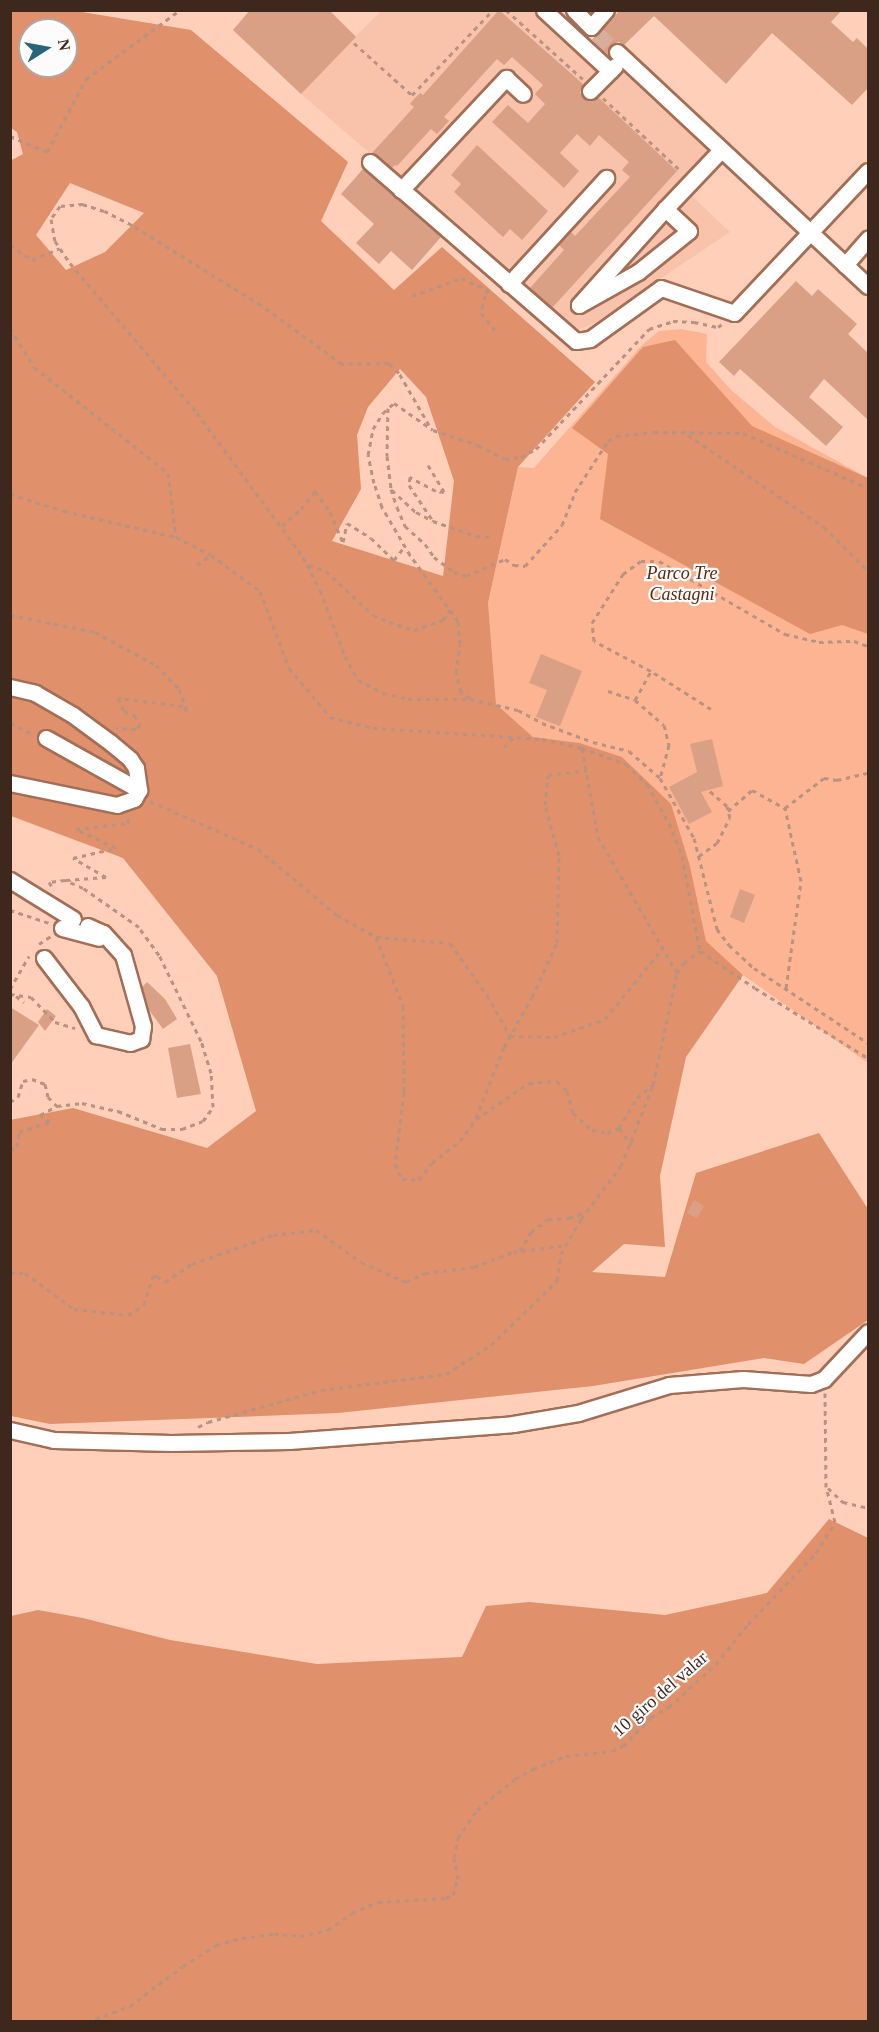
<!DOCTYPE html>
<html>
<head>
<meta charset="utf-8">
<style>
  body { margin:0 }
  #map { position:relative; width:879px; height:2032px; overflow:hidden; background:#ffcfba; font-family:Georgia,serif }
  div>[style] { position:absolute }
  .built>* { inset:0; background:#f8c2ab }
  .green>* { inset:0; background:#fcb493 }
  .forest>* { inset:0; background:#e0906b }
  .building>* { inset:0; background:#d9a086 }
  .minor-tunnel>* { height:15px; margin-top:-7.5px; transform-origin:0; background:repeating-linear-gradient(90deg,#d8ad9b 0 15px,transparent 0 23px) }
  .path>* { height:3px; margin-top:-1.5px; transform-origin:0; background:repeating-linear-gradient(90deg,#b99281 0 4.5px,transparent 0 9px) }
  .roads { filter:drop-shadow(2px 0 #a36e56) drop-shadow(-2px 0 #a36e56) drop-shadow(0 2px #a36e56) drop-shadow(0 -2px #a36e56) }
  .minor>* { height:15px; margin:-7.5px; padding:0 7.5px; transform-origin:7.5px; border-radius:7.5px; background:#fff }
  span { translate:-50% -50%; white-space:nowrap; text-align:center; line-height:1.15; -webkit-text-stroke:4.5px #fcfcfc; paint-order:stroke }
  .park-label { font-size:18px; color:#5c280d; font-style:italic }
  .street-label { font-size:18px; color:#3e271d }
  .frame { position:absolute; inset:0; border:12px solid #3e271d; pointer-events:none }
  .north { position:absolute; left:18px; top:18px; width:60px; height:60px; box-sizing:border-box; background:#fcfcfc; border:2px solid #b0a7a3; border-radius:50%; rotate:79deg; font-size:16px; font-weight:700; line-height:24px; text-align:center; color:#3e271d }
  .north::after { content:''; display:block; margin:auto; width:21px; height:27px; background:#27657b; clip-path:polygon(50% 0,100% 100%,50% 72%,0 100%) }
</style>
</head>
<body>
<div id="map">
  <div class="built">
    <i style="clip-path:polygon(250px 11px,329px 11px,356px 36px,381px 11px,557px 11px,709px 152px,678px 183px,730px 232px,593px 324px,579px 329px,551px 309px,301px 94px,233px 30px)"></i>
  </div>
  <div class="green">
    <i style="clip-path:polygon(681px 329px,707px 334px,706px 362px,732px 391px,775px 427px,868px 478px,868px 1063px,743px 975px,706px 941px,690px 866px,670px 804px,622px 757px,580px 743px,533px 737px,496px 704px,488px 603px,518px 467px,534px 468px,642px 345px,659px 331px)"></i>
  </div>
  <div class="forest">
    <i style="clip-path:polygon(evenodd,11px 11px,76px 11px,191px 30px,348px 162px,321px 221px,394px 290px,442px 247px,595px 382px,518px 467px,488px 603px,496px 704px,533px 737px,580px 743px,622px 757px,671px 804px,690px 866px,706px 941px,743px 975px,686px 1057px,660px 1176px,665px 1247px,624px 1244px,592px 1272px,665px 1277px,696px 1173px,819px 1133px,868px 1209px,868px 1320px,804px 1364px,764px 1358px,593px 1386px,338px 1413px,50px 1424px,11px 1416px,10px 1120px,73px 1108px,207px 1148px,256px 1111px,217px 976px,123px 858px,11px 816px,10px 161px,23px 154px,17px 132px,11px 128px,11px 11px,30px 30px,66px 30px,66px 66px,30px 66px,30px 30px,11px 11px,70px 183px,144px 213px,105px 252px,66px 270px,36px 235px,70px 183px,11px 11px,400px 369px,426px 397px,454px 481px,443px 576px,332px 541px,361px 489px,357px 435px,368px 407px,400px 369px)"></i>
    <i style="clip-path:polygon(675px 340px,752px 426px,868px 478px,868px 634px,842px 625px,810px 634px,600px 519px,608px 454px,572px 428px,643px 347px)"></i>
    <i style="clip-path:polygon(829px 1519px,868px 1538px,868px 2021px,11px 2021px,11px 1616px,38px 1610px,83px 1618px,170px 1640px,317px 1664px,462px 1657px,486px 1606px,529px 1602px,665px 1615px,767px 1593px)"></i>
  </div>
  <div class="building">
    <i style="clip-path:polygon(250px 10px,329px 10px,356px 37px,301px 94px,233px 30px)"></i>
    <i style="clip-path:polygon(499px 10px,583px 84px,580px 93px,584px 98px,592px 100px,598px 97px,677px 171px,552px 308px,530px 288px,564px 250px,559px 245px,571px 232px,575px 236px,630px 177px,622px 170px,629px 162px,599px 135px,590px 146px,577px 134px,560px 153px,579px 171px,564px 188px,492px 122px,508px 105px,528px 123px,545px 104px,535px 94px,543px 85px,512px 57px,504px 65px,497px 59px,444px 117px,449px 121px,437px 134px,431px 129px,397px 166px,395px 165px,392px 168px,372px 153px,414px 107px,410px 104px,415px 98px,420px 93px,423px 95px)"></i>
    <i style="clip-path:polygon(620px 10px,842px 10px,831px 22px,853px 42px,857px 38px,868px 49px,868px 88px,852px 105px,772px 33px,726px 84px,654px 16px,624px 45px,619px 42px,610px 45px,608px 55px,592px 40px)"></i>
    <i style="clip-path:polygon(477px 145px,548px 211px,522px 240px,510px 229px,503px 237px,454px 192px,461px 184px,451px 175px)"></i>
    <i style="clip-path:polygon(363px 169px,441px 237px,412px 270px,391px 251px,379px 264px,356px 243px,374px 224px,341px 194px)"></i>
    <i style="clip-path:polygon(796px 281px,812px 296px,818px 289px,857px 324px,848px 334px,868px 353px,868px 420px,824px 379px,809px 397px,843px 427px,826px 446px,740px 369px,734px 376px,719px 362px)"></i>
    <i style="clip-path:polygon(541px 654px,582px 671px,560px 726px,536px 717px,547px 690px,529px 683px)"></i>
    <i style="clip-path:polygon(712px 739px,723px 786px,701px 792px,712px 812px,689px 824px,669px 787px,697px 772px,690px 744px)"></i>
    <i style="clip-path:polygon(740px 889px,755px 895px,744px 923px,730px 917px)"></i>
    <i style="clip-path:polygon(147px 982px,165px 999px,177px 1019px,163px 1029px,149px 1010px,142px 987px)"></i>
    <i style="clip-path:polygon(10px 1007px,39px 1025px,10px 1065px)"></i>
    <i style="clip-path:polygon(47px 1009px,56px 1016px,45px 1031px,38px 1022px)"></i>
    <i style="clip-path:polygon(190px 1044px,201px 1094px,177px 1098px,168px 1048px)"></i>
    <i style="clip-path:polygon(694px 1200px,704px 1206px,697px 1218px,687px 1213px)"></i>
  </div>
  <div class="minor-tunnel">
    <i style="left:598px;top:34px;width:26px;rotate:43deg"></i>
  </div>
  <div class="path">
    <i style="left:506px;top:10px;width:103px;rotate:41.9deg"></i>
    <i style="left:354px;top:43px;width:78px;rotate:41.9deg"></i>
    <i style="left:412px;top:95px;width:117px;rotate:-46.4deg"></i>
    <i style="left:603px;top:98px;width:108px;rotate:43.1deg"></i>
    <i style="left:10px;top:136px;width:40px;rotate:23.4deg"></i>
    <i style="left:47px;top:152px;width:83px;rotate:-61.9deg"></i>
    <i style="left:86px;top:79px;width:117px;rotate:-36.3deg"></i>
    <i style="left:10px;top:245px;width:27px;rotate:34deg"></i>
    <i style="left:32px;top:260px;width:30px;rotate:-23deg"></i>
    <i style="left:489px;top:289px;width:7px;rotate:124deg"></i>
    <i style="left:485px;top:295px;width:18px;rotate:103deg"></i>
    <i style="left:481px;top:313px;width:22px;rotate:51deg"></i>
    <i style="left:412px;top:296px;width:52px;rotate:-20.2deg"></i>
    <i style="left:461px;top:278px;width:30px;rotate:24deg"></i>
    <i style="left:10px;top:328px;width:46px;rotate:58.4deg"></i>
    <i style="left:34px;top:367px;width:171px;rotate:38.3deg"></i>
    <i style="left:168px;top:473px;width:64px;rotate:82.9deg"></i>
    <i style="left:176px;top:537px;width:39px;rotate:27deg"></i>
    <i style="left:211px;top:555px;width:61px;rotate:36.3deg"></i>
    <i style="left:260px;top:591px;width:82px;rotate:69.4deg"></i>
    <i style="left:289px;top:668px;width:64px;rotate:50.1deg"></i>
    <i style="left:330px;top:717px;width:44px;rotate:14.3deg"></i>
    <i style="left:373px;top:728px;width:169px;rotate:3.7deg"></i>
    <i style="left:542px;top:739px;width:41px;rotate:12.7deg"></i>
    <i style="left:582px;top:748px;width:47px;rotate:20deg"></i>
    <i style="left:626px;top:764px;width:29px;rotate:44deg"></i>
    <i style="left:647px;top:784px;width:45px;rotate:60.6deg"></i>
    <i style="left:669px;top:823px;width:35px;rotate:68deg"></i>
    <i style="left:682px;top:856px;width:97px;rotate:79.3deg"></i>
    <i style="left:700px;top:951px;width:66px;rotate:33.9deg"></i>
    <i style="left:755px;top:988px;width:133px;rotate:31.8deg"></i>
    <i style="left:388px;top:408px;width:48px;rotate:91.2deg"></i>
    <i style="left:387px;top:456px;width:33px;rotate:83deg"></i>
    <i style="left:391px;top:489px;width:19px;rotate:72deg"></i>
    <i style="left:397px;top:507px;width:21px;rotate:67deg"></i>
    <i style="left:405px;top:526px;width:27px;rotate:42deg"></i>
    <i style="left:425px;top:544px;width:16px;rotate:55deg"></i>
    <i style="left:434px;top:557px;width:25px;rotate:37deg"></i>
    <i style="left:454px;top:572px;width:13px;rotate:18deg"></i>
    <i style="left:466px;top:576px;width:43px;rotate:-23.6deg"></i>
    <i style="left:505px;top:559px;width:11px;rotate:34deg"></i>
    <i style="left:514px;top:565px;width:11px;rotate:5deg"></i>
    <i style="left:525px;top:566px;width:55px;rotate:-47.9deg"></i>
    <i style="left:562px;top:525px;width:35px;rotate:-68deg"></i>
    <i style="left:575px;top:492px;width:61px;rotate:-57.1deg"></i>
    <i style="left:608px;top:441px;width:9px;rotate:-32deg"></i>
    <i style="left:616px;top:436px;width:38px;rotate:-6deg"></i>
    <i style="left:654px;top:432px;width:89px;rotate:0.6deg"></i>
    <i style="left:743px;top:433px;width:137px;rotate:23.7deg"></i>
    <i style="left:429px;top:425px;width:60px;rotate:-120deg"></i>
    <i style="left:399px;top:373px;width:14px;rotate:-135deg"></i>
    <i style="left:389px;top:363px;width:47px;rotate:178.8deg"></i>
    <i style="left:342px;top:364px;width:100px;rotate:-143.9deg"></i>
    <i style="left:261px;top:305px;width:152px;rotate:-148.2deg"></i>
    <i style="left:132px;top:225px;width:31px;rotate:-153deg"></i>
    <i style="left:104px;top:211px;width:22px;rotate:-162deg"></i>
    <i style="left:83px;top:204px;width:23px;rotate:175deg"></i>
    <i style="left:60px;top:206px;width:16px;rotate:125deg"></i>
    <i style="left:51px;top:219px;width:22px;rotate:80deg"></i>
    <i style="left:55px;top:241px;width:27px;rotate:56deg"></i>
    <i style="left:70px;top:263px;width:197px;rotate:49.7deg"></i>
    <i style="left:197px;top:413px;width:179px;rotate:53.6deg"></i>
    <i style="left:303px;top:557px;width:37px;rotate:63deg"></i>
    <i style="left:320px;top:590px;width:71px;rotate:69.3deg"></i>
    <i style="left:345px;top:656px;width:27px;rotate:62deg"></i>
    <i style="left:358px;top:680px;width:28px;rotate:27deg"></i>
    <i style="left:383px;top:693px;width:26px;rotate:13deg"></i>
    <i style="left:408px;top:699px;width:62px"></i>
    <i style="left:470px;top:699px;width:49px;rotate:12.9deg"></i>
    <i style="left:518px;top:710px;width:27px;rotate:28deg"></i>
    <i style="left:542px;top:723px;width:54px;rotate:20.4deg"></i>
    <i style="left:593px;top:742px;width:37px;rotate:14deg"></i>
    <i style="left:629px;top:751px;width:41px;rotate:41.1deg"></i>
    <i style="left:660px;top:778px;width:69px;rotate:60.5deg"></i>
    <i style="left:694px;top:838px;width:94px;rotate:75.8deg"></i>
    <i style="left:717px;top:929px;width:20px;rotate:53deg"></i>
    <i style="left:729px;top:945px;width:34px;rotate:43deg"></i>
    <i style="left:754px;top:968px;width:136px;rotate:33.3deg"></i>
    <i style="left:688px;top:435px;width:164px;rotate:34.1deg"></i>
    <i style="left:824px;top:527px;width:62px;rotate:45deg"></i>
    <i style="left:428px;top:465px;width:31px;rotate:59deg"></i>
    <i style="left:444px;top:492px;width:8px;rotate:-173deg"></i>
    <i style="left:436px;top:491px;width:30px;rotate:-152deg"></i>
    <i style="left:410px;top:477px;width:8px;rotate:97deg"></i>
    <i style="left:409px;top:485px;width:43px;rotate:56.3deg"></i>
    <i style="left:392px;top:490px;width:33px;rotate:43deg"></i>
    <i style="left:416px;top:512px;width:19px;rotate:28deg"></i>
    <i style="left:433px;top:521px;width:46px;rotate:19.2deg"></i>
    <i style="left:476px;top:536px;width:15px;rotate:4deg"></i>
    <i style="left:10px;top:494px;width:57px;rotate:17.5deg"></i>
    <i style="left:64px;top:511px;width:115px;rotate:13.1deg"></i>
    <i style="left:282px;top:526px;width:25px;rotate:-42deg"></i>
    <i style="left:301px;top:509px;width:23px;rotate:-52deg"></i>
    <i style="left:315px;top:491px;width:26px;rotate:54deg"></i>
    <i style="left:330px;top:512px;width:33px;rotate:67deg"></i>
    <i style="left:343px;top:542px;width:19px;rotate:-78deg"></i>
    <i style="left:347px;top:523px;width:28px;rotate:32deg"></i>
    <i style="left:371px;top:538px;width:32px;rotate:44deg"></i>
    <i style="left:394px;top:560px;width:18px;rotate:-52deg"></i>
    <i style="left:197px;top:565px;width:17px;rotate:-36deg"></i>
    <i style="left:309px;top:565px;width:18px;rotate:19deg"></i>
    <i style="left:326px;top:571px;width:64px;rotate:43.1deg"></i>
    <i style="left:373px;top:615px;width:17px;rotate:24deg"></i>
    <i style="left:389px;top:622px;width:26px;rotate:18deg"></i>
    <i style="left:414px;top:630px;width:31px;rotate:-19deg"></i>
    <i style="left:443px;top:620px;width:12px;rotate:-55deg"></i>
    <i style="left:10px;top:615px;width:87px;rotate:11.3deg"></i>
    <i style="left:95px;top:632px;width:69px;rotate:28.4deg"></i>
    <i style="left:156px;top:665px;width:33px;rotate:46deg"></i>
    <i style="left:179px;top:689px;width:23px;rotate:70deg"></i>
    <i style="left:187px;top:711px;width:6px;rotate:-129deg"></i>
    <i style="left:183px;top:706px;width:65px;rotate:-173deg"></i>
    <i style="left:118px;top:698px;width:14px;rotate:65deg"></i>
    <i style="left:124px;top:711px;width:11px;rotate:22deg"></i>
    <i style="left:134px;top:715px;width:12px;rotate:59deg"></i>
    <i style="left:140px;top:725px;width:6px;rotate:135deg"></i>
    <i style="left:136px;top:729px;width:20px;rotate:-177deg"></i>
    <i style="left:608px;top:691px;width:28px;rotate:18deg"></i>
    <i style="left:635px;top:700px;width:38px;rotate:41deg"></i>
    <i style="left:664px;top:725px;width:21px;rotate:76deg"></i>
    <i style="left:669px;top:745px;width:34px;rotate:105deg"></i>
    <i style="left:470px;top:698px;width:11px;rotate:-146deg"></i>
    <i style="left:461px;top:692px;width:20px;rotate:-105deg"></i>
    <i style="left:456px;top:673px;width:29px;rotate:-82deg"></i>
    <i style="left:460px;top:644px;width:23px;rotate:-95deg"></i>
    <i style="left:458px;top:621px;width:82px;rotate:-126deg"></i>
    <i style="left:410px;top:555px;width:56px;rotate:-120.3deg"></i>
    <i style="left:382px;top:507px;width:25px;rotate:-108deg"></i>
    <i style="left:374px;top:483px;width:29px;rotate:-102deg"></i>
    <i style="left:368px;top:455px;width:26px;rotate:-79deg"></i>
    <i style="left:373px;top:429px;width:19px;rotate:-58deg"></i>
    <i style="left:383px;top:413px;width:15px;rotate:-42deg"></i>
    <i style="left:394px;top:403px;width:47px;rotate:34.7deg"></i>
    <i style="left:433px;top:430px;width:47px;rotate:18.4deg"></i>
    <i style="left:478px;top:445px;width:30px;rotate:27deg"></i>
    <i style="left:505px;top:459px;width:16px;rotate:-7deg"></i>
    <i style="left:521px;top:457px;width:17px;rotate:-28deg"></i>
    <i style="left:536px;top:449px;width:165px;rotate:-46.7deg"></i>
    <i style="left:649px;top:329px;width:25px;rotate:-18deg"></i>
    <i style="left:673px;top:321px;width:21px;rotate:3deg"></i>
    <i style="left:694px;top:322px;width:25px;rotate:12deg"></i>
    <i style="left:718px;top:327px;width:5px;rotate:-37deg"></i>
    <i style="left:635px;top:700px;width:33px;rotate:-61deg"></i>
    <i style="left:711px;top:709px;width:71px;rotate:-147.7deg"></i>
    <i style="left:651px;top:671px;width:64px;rotate:-152.2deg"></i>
    <i style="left:594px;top:641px;width:18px;rotate:-96deg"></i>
    <i style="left:592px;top:623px;width:58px;rotate:-57.7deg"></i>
    <i style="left:623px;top:574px;width:22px;rotate:-36deg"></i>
    <i style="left:641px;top:561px;width:18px"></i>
    <i style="left:659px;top:561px;width:146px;rotate:30.1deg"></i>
    <i style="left:785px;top:634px;width:35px;rotate:13deg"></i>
    <i style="left:819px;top:642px;width:35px;rotate:-2deg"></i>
    <i style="left:854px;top:641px;width:15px;rotate:20deg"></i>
    <i style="left:10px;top:723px;width:25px;rotate:26deg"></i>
    <i style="left:504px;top:747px;width:13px;rotate:-45deg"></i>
    <i style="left:582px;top:748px;width:90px;rotate:79.8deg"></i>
    <i style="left:598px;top:837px;width:157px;rotate:59.8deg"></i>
    <i style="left:150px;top:801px;width:118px;rotate:24deg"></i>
    <i style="left:258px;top:849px;width:103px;rotate:39.9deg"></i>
    <i style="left:337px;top:915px;width:45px;rotate:29.4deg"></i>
    <i style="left:376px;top:937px;width:74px;rotate:68.6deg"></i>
    <i style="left:403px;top:1006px;width:86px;rotate:89.3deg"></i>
    <i style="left:404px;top:1092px;width:73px;rotate:97.1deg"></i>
    <i style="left:395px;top:1164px;width:17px;rotate:65deg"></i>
    <i style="left:402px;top:1179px;width:17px;rotate:3deg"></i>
    <i style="left:419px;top:1180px;width:21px;rotate:-53deg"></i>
    <i style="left:432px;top:1163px;width:36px;rotate:-38deg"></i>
    <i style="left:460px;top:1141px;width:27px;rotate:-54deg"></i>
    <i style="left:476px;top:1119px;width:64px;rotate:-34.2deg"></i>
    <i style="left:529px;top:1083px;width:28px;rotate:-4deg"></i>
    <i style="left:557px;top:1081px;width:14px;rotate:45deg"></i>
    <i style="left:567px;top:1091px;width:23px;rotate:75deg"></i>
    <i style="left:573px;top:1113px;width:25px;rotate:42deg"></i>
    <i style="left:592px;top:1130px;width:15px;rotate:11deg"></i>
    <i style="left:607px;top:1133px;width:13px;rotate:-23deg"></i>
    <i style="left:619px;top:1128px;width:35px;rotate:-59deg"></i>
    <i style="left:637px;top:1098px;width:21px;rotate:-39deg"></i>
    <i style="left:728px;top:811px;width:32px;rotate:-41deg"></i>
    <i style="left:752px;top:790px;width:38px;rotate:29deg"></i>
    <i style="left:699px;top:856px;width:22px;rotate:-36deg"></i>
    <i style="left:717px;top:843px;width:28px;rotate:-63deg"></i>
    <i style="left:730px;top:818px;width:12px;rotate:-104deg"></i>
    <i style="left:727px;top:806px;width:23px;rotate:-139deg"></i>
    <i style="left:66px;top:880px;width:40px;rotate:-4.3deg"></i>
    <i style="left:106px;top:877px;width:38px;rotate:-150deg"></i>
    <i style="left:73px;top:858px;width:44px;rotate:-13.1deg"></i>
    <i style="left:116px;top:848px;width:44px;rotate:-154.6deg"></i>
    <i style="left:76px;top:829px;width:52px;rotate:-6.6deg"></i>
    <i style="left:128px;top:823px;width:6px;rotate:-90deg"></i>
    <i style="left:10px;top:910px;width:41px;rotate:18.4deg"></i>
    <i style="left:376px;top:937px;width:74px;rotate:4.6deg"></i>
    <i style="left:450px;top:943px;width:64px;rotate:54.6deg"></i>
    <i style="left:487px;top:995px;width:47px;rotate:60.7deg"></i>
    <i style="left:510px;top:1036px;width:44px;rotate:1.3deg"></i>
    <i style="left:554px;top:1037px;width:54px;rotate:-19.4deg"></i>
    <i style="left:605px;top:1019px;width:92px;rotate:-50.8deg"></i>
    <i style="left:39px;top:944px;width:14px;rotate:-34deg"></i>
    <i style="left:786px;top:988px;width:108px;rotate:-82deg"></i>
    <i style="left:801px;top:881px;width:75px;rotate:-102.4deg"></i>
    <i style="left:785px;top:808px;width:49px;rotate:-37.6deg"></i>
    <i style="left:824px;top:778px;width:13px;rotate:9deg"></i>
    <i style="left:837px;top:780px;width:32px;rotate:-13deg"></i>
    <i style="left:10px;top:989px;width:38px;rotate:-60deg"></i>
    <i style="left:10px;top:994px;width:21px;rotate:8deg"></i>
    <i style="left:31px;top:997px;width:35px;rotate:46deg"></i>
    <i style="left:55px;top:1022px;width:21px;rotate:17deg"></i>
    <i style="left:16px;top:996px;width:10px;rotate:37deg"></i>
    <i style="left:10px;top:1102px;width:9px;rotate:-32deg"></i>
    <i style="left:18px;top:1097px;width:17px;rotate:-73deg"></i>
    <i style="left:23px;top:1081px;width:9px;rotate:-13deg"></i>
    <i style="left:32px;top:1079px;width:14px;rotate:21deg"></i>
    <i style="left:45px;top:1084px;width:13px;rotate:77deg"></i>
    <i style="left:48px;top:1097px;width:13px;rotate:45deg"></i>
    <i style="left:57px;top:1106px;width:25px;rotate:-7deg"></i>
    <i style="left:82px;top:1103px;width:37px;rotate:13deg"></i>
    <i style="left:118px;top:1111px;width:48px;rotate:22.2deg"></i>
    <i style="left:162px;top:1129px;width:20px"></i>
    <i style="left:182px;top:1129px;width:22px;rotate:-21deg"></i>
    <i style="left:203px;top:1121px;width:17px;rotate:-54deg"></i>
    <i style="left:213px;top:1107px;width:34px;rotate:-93deg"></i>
    <i style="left:211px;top:1073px;width:34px;rotate:-107deg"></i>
    <i style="left:201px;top:1041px;width:96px;rotate:-116deg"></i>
    <i style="left:159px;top:955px;width:34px;rotate:-126deg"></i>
    <i style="left:139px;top:927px;width:68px;rotate:-145.1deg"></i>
    <i style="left:83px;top:888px;width:20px;rotate:-156deg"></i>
    <i style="left:65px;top:880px;width:16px;rotate:173deg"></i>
    <i style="left:49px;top:882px;width:9px;rotate:58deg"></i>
    <i style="left:476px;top:1118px;width:76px;rotate:-68.5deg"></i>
    <i style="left:504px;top:1047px;width:57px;rotate:-60.8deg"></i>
    <i style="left:532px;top:997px;width:60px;rotate:-65.2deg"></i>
    <i style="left:557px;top:943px;width:88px;rotate:-88.7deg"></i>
    <i style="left:559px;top:855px;width:52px;rotate:-105.6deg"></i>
    <i style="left:545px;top:805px;width:30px;rotate:-84deg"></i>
    <i style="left:548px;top:775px;width:39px;rotate:-7deg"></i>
    <i style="left:619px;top:1128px;width:21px;rotate:53deg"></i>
    <i style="left:10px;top:1150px;width:8px;rotate:-23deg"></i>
    <i style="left:17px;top:1147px;width:15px;rotate:-82deg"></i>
    <i style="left:19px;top:1132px;width:33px;rotate:-18deg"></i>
    <i style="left:50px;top:1122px;width:12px;rotate:-145deg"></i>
    <i style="left:40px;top:1115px;width:19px;rotate:-28deg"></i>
    <i style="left:520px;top:1251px;width:22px;rotate:-60deg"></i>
    <i style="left:531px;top:1232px;width:21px;rotate:-37deg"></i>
    <i style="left:548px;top:1219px;width:21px;rotate:-3deg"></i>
    <i style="left:569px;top:1218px;width:18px;rotate:-19deg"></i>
    <i style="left:10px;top:1273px;width:15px"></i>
    <i style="left:25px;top:1273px;width:61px;rotate:36.3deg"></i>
    <i style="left:74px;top:1309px;width:54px;rotate:6.3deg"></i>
    <i style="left:128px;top:1315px;width:19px;rotate:-32deg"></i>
    <i style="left:144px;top:1305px;width:30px;rotate:-73deg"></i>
    <i style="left:153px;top:1276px;width:4px"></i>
    <i style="left:157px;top:1276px;width:10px;rotate:37deg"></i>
    <i style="left:165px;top:1282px;width:32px;rotate:-34deg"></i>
    <i style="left:192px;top:1264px;width:86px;rotate:-19.7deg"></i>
    <i style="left:273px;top:1235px;width:43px;rotate:-6.6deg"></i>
    <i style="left:316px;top:1230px;width:55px;rotate:35.4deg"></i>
    <i style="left:361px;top:1262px;width:49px;rotate:24deg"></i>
    <i style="left:406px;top:1282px;width:21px;rotate:-25deg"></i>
    <i style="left:425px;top:1273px;width:49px;rotate:-7deg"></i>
    <i style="left:474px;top:1267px;width:42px;rotate:-21deg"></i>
    <i style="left:513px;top:1252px;width:53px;rotate:-7.5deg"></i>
    <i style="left:198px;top:1427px;width:11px;rotate:-27deg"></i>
    <i style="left:208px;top:1422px;width:117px;rotate:-15.8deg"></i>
    <i style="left:321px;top:1390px;width:126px;rotate:-7.3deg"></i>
    <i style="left:446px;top:1374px;width:54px;rotate:-32.8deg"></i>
    <i style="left:491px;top:1345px;width:92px;rotate:-44.1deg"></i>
    <i style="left:557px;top:1281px;width:27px;rotate:-82deg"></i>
    <i style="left:561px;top:1254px;width:40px;rotate:-60.3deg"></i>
    <i style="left:581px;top:1219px;width:66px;rotate:-53deg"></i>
    <i style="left:621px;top:1166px;width:87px;rotate:-68.4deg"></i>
    <i style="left:653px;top:1085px;width:115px;rotate:-77.9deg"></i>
    <i style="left:677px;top:973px;width:12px;rotate:-55deg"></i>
    <i style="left:684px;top:963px;width:20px;rotate:-37deg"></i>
    <i style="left:828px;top:1488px;width:21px;rotate:43deg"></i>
    <i style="left:843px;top:1502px;width:26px;rotate:13deg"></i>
    <i style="left:87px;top:2022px;width:46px;rotate:-20.4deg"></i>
    <i style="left:130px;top:2006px;width:66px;rotate:-37deg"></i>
    <i style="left:183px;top:1966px;width:39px;rotate:-32deg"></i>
    <i style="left:216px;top:1945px;width:27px;rotate:-15deg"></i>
    <i style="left:242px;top:1938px;width:32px;rotate:-7deg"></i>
    <i style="left:274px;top:1934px;width:26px;rotate:4deg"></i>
    <i style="left:300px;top:1936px;width:29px;rotate:-12deg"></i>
    <i style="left:328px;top:1930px;width:29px;rotate:-35deg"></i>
    <i style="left:352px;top:1913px;width:28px;rotate:-23deg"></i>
    <i style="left:378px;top:1902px;width:68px;rotate:-3.4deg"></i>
    <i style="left:446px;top:1898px;width:8px;rotate:-23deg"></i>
    <i style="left:453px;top:1895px;width:17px;rotate:-73deg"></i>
    <i style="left:458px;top:1879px;width:21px;rotate:-101deg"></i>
    <i style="left:454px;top:1858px;width:20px;rotate:-79deg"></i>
    <i style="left:458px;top:1838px;width:34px;rotate:-56deg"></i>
    <i style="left:477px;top:1810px;width:49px;rotate:-39.2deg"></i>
    <i style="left:515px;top:1779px;width:21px;rotate:-29deg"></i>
    <i style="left:533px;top:1769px;width:35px;rotate:-22deg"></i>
    <i style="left:566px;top:1756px;width:46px;rotate:-6.2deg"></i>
    <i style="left:612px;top:1751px;width:12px;rotate:-24deg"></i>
    <i style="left:623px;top:1746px;width:40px;rotate:-46deg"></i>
    <i style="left:651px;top:1717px;width:21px;rotate:-29deg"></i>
    <i style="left:669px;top:1707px;width:64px;rotate:-42.5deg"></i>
    <i style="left:716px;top:1664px;width:51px;rotate:-51.3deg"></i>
    <i style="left:748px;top:1624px;width:98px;rotate:-46.2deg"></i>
    <i style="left:816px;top:1553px;width:36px;rotate:-58deg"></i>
    <i style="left:835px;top:1522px;width:36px;rotate:-104deg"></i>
    <i style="left:826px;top:1487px;width:94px;rotate:-90.6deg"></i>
  </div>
  <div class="roads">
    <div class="minor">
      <i style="left:544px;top:10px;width:90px;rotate:42.7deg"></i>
      <i style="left:574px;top:10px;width:24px;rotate:45deg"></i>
      <i style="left:591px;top:27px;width:23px;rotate:-49deg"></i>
      <i style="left:617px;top:52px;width:343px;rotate:43deg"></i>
      <i style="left:590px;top:91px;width:35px;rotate:-45deg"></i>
      <i style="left:370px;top:162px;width:273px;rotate:41deg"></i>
      <i style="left:576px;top:341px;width:14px;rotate:-8deg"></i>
      <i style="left:590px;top:339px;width:87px;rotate:-35.7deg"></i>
      <i style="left:661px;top:288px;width:77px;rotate:18.9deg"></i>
      <i style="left:734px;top:313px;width:195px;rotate:-46.7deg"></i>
      <i style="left:401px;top:190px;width:154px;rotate:-46.8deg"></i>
      <i style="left:506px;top:78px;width:23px;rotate:43deg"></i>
      <i style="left:665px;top:209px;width:129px;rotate:131.9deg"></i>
      <i style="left:579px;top:305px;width:68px;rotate:-29.2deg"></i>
      <i style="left:638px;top:272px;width:65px;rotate:-38.8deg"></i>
      <i style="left:689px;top:231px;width:33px;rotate:-137deg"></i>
      <i style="left:665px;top:209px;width:81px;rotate:-46.5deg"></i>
      <i style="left:845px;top:265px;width:35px;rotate:-49deg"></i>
      <i style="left:509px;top:284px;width:144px;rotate:-47.5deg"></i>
      <i style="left:10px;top:687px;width:26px;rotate:13deg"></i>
      <i style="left:35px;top:693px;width:44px;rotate:30.1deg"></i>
      <i style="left:73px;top:715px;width:47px;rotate:36.4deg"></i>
      <i style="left:111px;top:743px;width:25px;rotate:40deg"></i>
      <i style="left:130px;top:759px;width:11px;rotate:56deg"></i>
      <i style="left:136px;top:768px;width:22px;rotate:82deg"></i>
      <i style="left:139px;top:790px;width:10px;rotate:119deg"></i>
      <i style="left:134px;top:799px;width:18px;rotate:161deg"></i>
      <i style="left:117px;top:805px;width:109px;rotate:-168.4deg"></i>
      <i style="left:46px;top:738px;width:107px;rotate:29.2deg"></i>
      <i style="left:10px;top:880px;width:74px;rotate:31.8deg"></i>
      <i style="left:62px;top:928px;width:38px;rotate:15deg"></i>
      <i style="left:44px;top:958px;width:61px;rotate:52.4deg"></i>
      <i style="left:81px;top:1006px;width:33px;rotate:63deg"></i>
      <i style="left:96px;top:1035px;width:35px;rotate:13deg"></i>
      <i style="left:130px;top:1043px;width:12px;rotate:-20deg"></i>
      <i style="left:141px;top:1039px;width:13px;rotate:-81deg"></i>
      <i style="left:143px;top:1026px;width:74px;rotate:-105.7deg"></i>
      <i style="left:123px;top:955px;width:30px;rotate:-132deg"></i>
      <i style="left:103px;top:933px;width:17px;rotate:-156deg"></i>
      <i style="left:10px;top:1430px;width:45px;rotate:12.8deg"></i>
      <i style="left:54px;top:1440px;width:117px;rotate:1.5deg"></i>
      <i style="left:171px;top:1443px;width:118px;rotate:-1deg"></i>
      <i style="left:289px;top:1441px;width:225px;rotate:-4.3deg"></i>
      <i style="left:513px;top:1424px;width:66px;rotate:-9.6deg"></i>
      <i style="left:578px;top:1413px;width:95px;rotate:-17.1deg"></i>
      <i style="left:669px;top:1385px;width:74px;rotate:-4.6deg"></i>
      <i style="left:743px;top:1379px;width:68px;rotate:4.2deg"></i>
      <i style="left:811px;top:1384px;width:14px;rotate:-21deg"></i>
      <i style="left:824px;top:1379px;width:64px;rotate:-46.9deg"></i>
    </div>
  </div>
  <div class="park-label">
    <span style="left:682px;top:584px">Parco Tre<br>Castagni</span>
  </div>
  <div class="street-label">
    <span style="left:660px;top:1694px;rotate:-41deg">10 giro del valar</span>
  </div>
  <div class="frame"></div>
  <div class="north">N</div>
</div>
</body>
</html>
